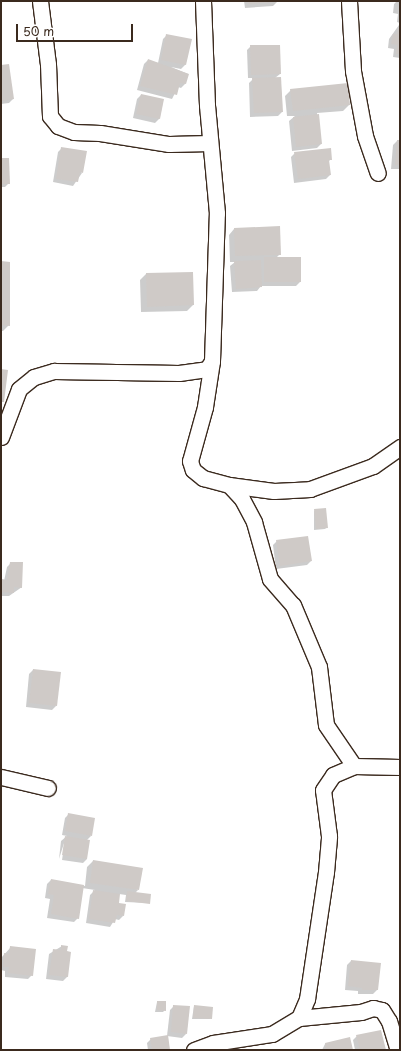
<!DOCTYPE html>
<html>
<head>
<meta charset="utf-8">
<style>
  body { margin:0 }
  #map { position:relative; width:401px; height:1051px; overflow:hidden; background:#fff; font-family:"Playpen Sans",sans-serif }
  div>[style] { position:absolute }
  .shadow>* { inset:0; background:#0003 }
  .building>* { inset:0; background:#cfcac7 }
  .roads { filter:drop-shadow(1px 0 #3b2a1e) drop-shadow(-1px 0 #3b2a1e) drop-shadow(0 1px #3b2a1e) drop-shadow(0 -1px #3b2a1e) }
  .minor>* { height:15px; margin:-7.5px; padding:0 7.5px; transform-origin:7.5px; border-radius:7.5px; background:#fff }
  span { translate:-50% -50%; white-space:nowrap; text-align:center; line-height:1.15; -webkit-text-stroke:3px #fff; paint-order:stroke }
  .frame { position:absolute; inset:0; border:2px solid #3b2a1e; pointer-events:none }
  .scale { position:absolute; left:16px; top:24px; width:117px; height:18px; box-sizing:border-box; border:2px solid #3b2a1e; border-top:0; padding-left:5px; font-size:12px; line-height:14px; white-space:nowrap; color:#3b2a1e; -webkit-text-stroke:3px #fff; paint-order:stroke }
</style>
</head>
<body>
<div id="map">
  <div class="shadow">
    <i style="clip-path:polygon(244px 1px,277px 1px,277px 2px,273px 6px,245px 8px)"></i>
    <i style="clip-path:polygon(293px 1px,312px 1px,293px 2px)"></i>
    <i style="clip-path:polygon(397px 1px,400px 1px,400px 23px,397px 22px,398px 14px,393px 13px,394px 4px)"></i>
    <i style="clip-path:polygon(399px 25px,400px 26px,400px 58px,393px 57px,394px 49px,388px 48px,389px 39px)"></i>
    <i style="clip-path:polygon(167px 35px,190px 40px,185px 65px,181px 69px,171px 67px,188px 74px,185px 84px,181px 88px,178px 87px,172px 99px,137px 90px,144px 64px,148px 60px,158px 63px,163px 39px)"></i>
    <i style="clip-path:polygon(251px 46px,280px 74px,275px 78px,282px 112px,278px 116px,250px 117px,249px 83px,254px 78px,248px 78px,247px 50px)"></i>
    <i style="clip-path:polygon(1px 66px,13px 99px,9px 103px,1px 104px)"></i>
    <i style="clip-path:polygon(291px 90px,349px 105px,343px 111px,317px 113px,321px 144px,317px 148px,292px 151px,289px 121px,295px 116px,287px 116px,285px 96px)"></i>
    <i style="clip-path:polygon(141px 95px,163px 100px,159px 119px,155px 123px,133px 118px,137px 99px)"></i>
    <i style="clip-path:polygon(397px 141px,400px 141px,400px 169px,391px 169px,393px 145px)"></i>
    <i style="clip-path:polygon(62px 148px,82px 173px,73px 186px,53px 182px,58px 152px)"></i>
    <i style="clip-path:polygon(295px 153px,331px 159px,328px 162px,330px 175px,326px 179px,294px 183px,291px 157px)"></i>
    <i style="clip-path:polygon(1px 159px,9px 183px,5px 187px,1px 187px)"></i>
    <i style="clip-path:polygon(234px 229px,280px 254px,276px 258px,300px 282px,296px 286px,261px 286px,257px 291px,232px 292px,230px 266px,235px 262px,230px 262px,229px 235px)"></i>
    <i style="clip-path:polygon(1px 262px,9px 325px,3px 331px,1px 331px)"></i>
    <i style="clip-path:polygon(146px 274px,193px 305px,187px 311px,141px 312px,140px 280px)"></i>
    <i style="clip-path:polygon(314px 510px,327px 527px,325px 529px,314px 530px)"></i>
    <i style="clip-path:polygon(277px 541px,311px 561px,307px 565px,276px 569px,273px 545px)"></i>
    <i style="clip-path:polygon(11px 563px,22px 587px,9px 596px,1px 596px,1px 581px,4px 581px,7px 567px)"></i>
    <i style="clip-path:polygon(33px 670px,56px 706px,52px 710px,26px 707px,29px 674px)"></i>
    <i style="clip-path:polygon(69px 814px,91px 836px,87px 840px,87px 859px,83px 863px,62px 860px,65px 840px,59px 859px,61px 841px,67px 836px,62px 835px,65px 818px)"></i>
    <i style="clip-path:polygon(93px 861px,138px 890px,135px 893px,149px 903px,125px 902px,126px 895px,119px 894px,118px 904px,123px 916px,119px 920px,115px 919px,110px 927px,86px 923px,90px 895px,95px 890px,82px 888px,78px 918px,74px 922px,47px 918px,50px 899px,45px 898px,47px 884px,51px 880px,85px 886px,87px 867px)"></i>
    <i style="clip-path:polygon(62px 946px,66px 952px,70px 953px,67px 977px,63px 981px,46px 979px,49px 954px)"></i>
    <i style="clip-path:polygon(11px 947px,32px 975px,28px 979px,5px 977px,5px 971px,1px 970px,1px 958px)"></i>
    <i style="clip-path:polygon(351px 961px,377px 990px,373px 994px,358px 994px,358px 991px,345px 990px,347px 965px)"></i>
    <i style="clip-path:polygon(157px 1002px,165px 1010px,163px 1012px,155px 1012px)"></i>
    <i style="clip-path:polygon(174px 1006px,186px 1034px,182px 1038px,167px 1036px,170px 1010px)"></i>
    <i style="clip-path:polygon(194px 1006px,211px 1019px,192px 1019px)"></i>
    <i style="clip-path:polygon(357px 1036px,385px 1050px,355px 1050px,353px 1040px)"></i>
    <i style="clip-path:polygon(349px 1038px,352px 1050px,322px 1050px,325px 1044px)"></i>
    <i style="clip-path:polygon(151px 1039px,169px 1050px,148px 1050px,147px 1043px)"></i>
  </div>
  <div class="building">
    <i style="clip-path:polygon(248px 1px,275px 1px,275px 2px,249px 4px)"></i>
    <i style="clip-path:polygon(400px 23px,400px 54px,396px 54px,397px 45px,391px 44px,393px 34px,397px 34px)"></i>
    <i style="clip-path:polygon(166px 34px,192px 39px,186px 65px,161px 60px)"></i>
    <i style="clip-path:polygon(250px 45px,280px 45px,281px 74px,251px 75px)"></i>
    <i style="clip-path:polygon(148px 59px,189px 74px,186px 84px,180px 83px,177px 95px,140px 86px)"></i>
    <i style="clip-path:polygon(9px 64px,14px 99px,1px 101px,1px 65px)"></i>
    <i style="clip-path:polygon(281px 77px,283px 112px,254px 113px,252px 78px)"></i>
    <i style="clip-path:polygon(348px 83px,350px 105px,293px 111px,290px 89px)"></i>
    <i style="clip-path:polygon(141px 94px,164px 99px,160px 119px,136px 114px)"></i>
    <i style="clip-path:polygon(319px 114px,322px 144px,296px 147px,293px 117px)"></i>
    <i style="clip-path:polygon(397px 140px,400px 140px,400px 165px,395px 165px)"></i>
    <i style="clip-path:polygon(61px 147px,87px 151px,83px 173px,80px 172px,78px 182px,56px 179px)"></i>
    <i style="clip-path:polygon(331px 148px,332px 160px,329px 160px,331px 175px,298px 179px,294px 152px)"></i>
    <i style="clip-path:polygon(1px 158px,9px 158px,10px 184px,1px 184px)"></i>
    <i style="clip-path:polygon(280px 226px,281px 255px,235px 256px,234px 228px)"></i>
    <i style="clip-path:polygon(264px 257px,301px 257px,301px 282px,264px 282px)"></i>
    <i style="clip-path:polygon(261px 260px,262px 287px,236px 289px,234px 261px)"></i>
    <i style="clip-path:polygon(1px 261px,10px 262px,10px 326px,1px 325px)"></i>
    <i style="clip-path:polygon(193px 272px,194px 305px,147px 307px,146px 273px)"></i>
    <i style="clip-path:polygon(1px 369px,8px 370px,4px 402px,1px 402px)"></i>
    <i style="clip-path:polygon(326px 508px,328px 528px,316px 529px,314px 509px)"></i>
    <i style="clip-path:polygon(308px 536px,312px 561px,280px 566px,276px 540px)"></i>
    <i style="clip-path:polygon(10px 562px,23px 562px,22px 588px,14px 587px,14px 593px,1px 592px,2px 579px,7px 580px)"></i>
    <i style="clip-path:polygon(33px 669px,61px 672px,57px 706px,29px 703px)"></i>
    <i style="clip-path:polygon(68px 813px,95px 818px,92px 836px,65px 831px)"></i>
    <i style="clip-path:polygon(65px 836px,90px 840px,87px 859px,62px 855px)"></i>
    <i style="clip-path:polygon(93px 860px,143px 868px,139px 890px,90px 883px)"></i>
    <i style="clip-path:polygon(51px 879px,84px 885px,79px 919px,51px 914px,54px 895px,48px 894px)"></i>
    <i style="clip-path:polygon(93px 890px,120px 894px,119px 903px,126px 904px,124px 916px,117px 915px,115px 923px,89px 919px)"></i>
    <i style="clip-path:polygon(127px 891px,151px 894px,150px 904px,126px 901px)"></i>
    <i style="clip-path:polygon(61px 945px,68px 946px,67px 951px,71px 952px,68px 977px,49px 975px,53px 949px,61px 950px)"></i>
    <i style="clip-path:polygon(10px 946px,36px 949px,33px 976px,8px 973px,9px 967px,3px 967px,4px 953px,9px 954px)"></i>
    <i style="clip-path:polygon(351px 960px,381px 963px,378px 990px,362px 990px,362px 988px,348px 986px)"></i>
    <i style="clip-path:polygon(157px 1001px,166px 1001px,166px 1011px,157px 1010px)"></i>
    <i style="clip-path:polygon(173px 1005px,190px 1006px,187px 1034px,171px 1032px)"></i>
    <i style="clip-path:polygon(194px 1005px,213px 1007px,212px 1019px,193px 1018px)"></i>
    <i style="clip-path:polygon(381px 1030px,386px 1050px,360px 1050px,356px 1035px)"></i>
    <i style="clip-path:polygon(168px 1035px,170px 1050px,152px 1050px,150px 1038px)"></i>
    <i style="clip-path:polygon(350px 1037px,353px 1050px,326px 1050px,325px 1043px)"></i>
  </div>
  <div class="roads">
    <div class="minor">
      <i style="left:40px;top:1px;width:64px;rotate:82.8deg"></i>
      <i style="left:48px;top:64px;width:52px;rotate:87.8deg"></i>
      <i style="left:50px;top:116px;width:13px;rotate:51deg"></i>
      <i style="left:58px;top:126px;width:17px;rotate:21deg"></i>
      <i style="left:74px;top:132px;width:26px;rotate:2deg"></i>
      <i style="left:100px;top:133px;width:70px;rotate:9.1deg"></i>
      <i style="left:169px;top:144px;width:41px;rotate:-1.4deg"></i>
      <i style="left:349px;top:1px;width:70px;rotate:86.7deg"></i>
      <i style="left:353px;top:71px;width:66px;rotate:79.5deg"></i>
      <i style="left:365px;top:136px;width:39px;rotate:71deg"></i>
      <i style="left:212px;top:361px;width:47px;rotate:98.7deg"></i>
      <i style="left:205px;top:407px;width:56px;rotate:105.5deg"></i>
      <i style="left:190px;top:461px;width:9px;rotate:72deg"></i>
      <i style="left:193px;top:470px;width:13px;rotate:39deg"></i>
      <i style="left:203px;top:478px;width:27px;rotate:15deg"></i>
      <i style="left:229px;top:485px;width:45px;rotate:7.6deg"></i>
      <i style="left:274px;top:491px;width:36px;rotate:-3deg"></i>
      <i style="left:310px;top:489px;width:67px;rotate:-20.1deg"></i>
      <i style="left:373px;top:466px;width:33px;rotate:-35deg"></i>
      <i style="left:1px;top:437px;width:51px;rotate:-69.4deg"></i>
      <i style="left:19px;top:389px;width:19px;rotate:-39deg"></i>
      <i style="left:34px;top:377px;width:21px;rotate:-17deg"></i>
      <i style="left:54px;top:371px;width:125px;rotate:0.9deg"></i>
      <i style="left:179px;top:373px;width:28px;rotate:-8deg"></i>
      <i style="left:207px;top:369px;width:9px;rotate:-58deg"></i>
      <i style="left:212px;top:361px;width:148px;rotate:-88.1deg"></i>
      <i style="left:217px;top:213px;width:108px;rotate:-95.3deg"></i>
      <i style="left:207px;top:105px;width:104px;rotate:-92.2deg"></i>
      <i style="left:229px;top:485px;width:19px;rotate:47deg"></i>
      <i style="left:242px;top:499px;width:26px;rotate:62deg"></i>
      <i style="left:254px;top:522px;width:59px;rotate:74.3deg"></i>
      <i style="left:270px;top:579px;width:35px;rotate:49deg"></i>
      <i style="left:293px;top:605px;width:67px;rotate:67.2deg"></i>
      <i style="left:319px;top:667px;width:58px;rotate:83.1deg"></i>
      <i style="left:326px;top:725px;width:50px;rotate:55.7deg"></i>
      <i style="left:1px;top:777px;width:48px;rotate:13.2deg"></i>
      <i style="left:299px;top:1018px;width:62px;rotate:-5.5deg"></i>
      <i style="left:361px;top:1012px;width:13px;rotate:-18deg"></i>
      <i style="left:373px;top:1008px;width:9px;rotate:13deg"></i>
      <i style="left:382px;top:1010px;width:13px;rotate:58deg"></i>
      <i style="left:389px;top:1021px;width:30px;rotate:73deg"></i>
      <i style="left:194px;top:1050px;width:20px;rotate:-20deg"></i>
      <i style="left:213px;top:1043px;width:60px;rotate:-8.7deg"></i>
      <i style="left:272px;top:1034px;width:31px;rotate:-31deg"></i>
      <i style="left:299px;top:1018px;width:21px;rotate:-67deg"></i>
      <i style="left:307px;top:999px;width:128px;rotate:-81.5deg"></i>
      <i style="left:326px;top:872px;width:36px;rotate:-85deg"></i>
      <i style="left:329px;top:836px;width:46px;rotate:-97.4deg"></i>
      <i style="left:323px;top:790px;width:18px;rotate:-56deg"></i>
      <i style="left:333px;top:775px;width:23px;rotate:-23deg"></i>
      <i style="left:354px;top:766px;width:46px;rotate:1.2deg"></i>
    </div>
  </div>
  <div class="frame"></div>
  <div class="scale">50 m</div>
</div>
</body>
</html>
